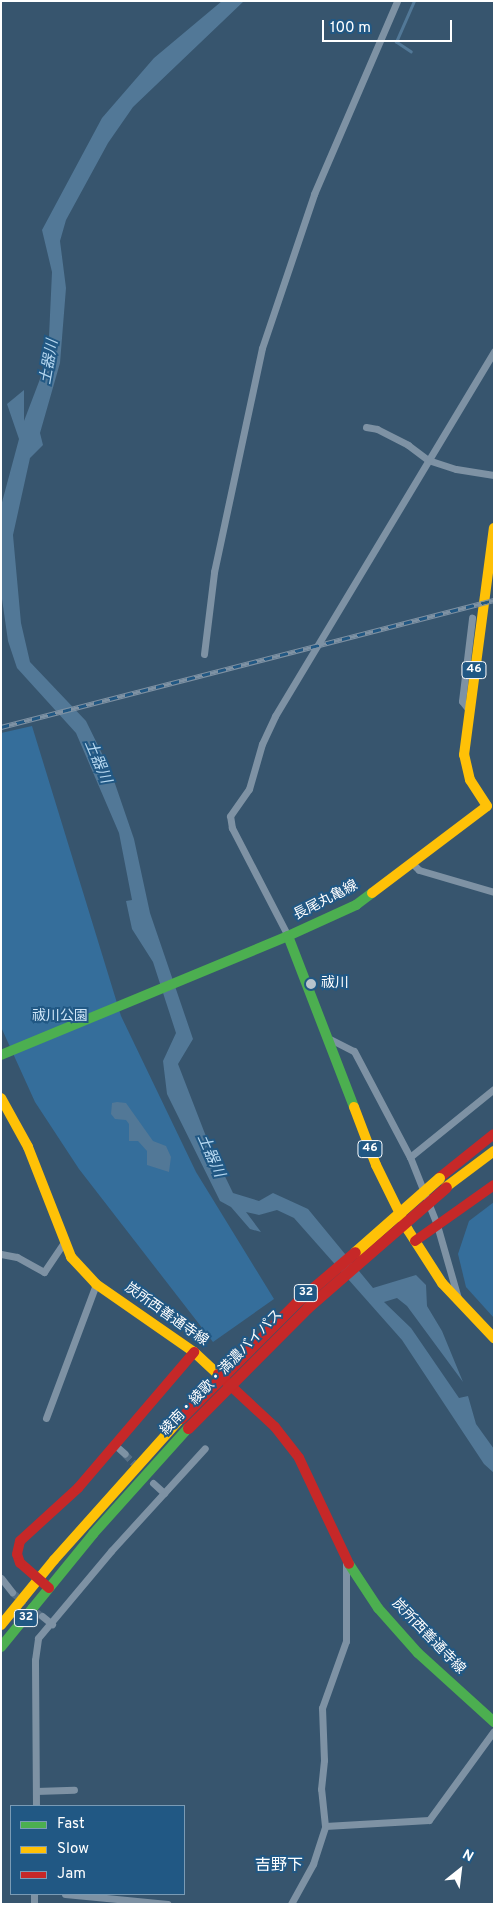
<!DOCTYPE html>
<html>
<head>
<meta charset="utf-8">
<style>
  body { margin:0 }
  #map { position:relative; width:495px; height:1905px; overflow:hidden; background:#37556e; font-family:Overpass,"Noto Sans JP",sans-serif }
  div>[style] { position:absolute }
  .green>* { inset:0; background:#356e9b }
  .water>* { inset:0; background:#527897 }
  .stream>* { height:2.5px; margin:-1.25px; padding:0 1.25px; transform-origin:1.25px; border-radius:1.25px; background:#527897 }
  .street-tunnel>* { height:7px; margin-top:-3.5px; transform-origin:0; background:repeating-linear-gradient(90deg,#556e84 0 7px,transparent 0 10.5px) }
  .street>* { height:7px; margin:-3.5px; padding:0 3.5px; transform-origin:3.5px; border-radius:3.5px; background:#7e92a4 }
  .fast>* { height:10px; margin:-5px; padding:0 5px; transform-origin:5px; border-radius:5px; background:#4caf50 }
  .slow>* { height:10px; margin:-5px; padding:0 5px; transform-origin:5px; border-radius:5px; background:#ffc107 }
  .jam>* { height:10px; margin:-5px; padding:0 5px; transform-origin:5px; border-radius:5px; background:#c62828 }
  .rail>* { height:4.5px; margin-top:-2.25px; transform-origin:0; background:repeating-linear-gradient(90deg,#215884 0 8px,#7e92a4 0 16px); box-sizing:border-box; border-block:1px solid #7e92a4 }
  .slow-bridge>* { height:11px; margin:-5.5px; padding:0 5.5px; transform-origin:5.5px; border-radius:5.5px; background:#ffc107 }
  .jam-bridge>* { height:11px; margin:-5.5px; padding:0 5.5px; transform-origin:5.5px; border-radius:5.5px; background:#c62828 }
  .dots>* { width:14px; height:14px; translate:-50% -50%; box-sizing:border-box; border:2px solid #215884; border-radius:50% }
  span { translate:-50% -50%; white-space:nowrap; text-align:center; line-height:1.15; -webkit-text-stroke:4px #215884; paint-order:stroke }
  .shield-label span { padding:1px 4px; background:#215884; border:1px solid; border-radius:4px; -webkit-text-stroke-width:0 }
  .shield-label { font-size:12px; color:#fff; font-weight:700 }
  .street-label { font-size:14px; color:#fff }
  .poi-label { font-size:14px; color:#fff }
  .left { translate:0 -50%; text-align:left }
  .park-label { font-size:14px; color:#cee5f7 }
  .water-label { font-size:15px; color:#b5d7f0; font-style:italic }
  .quarter-label { font-size:16px; color:#fff }
  .frame { position:absolute; inset:0; border:2px solid #fff; pointer-events:none }
  .legend { position:absolute; left:10px; top:1805px; width:175px; height:90px; box-sizing:border-box; background:#215884; border:1px solid #7a9bb5; margin:0; padding:6px 9px; list-style:none; font-size:15px; color:#fff }
  .legend li { display:flex; align-items:center; gap:10px; height:25px }
  .legend b { width:25px; border:1px solid #7a9bb5 }
  .north { position:absolute; left:435px; top:1845px; width:50px; height:50px; -webkit-text-stroke:4px #215884; paint-order:stroke; rotate:29deg; font-size:14px; font-weight:700; line-height:20px; text-align:center; color:#fff }
  .north::after { content:''; display:block; margin:auto; width:18px; height:22px; background:#fff; clip-path:polygon(50% 0,100% 100%,50% 72%,0 100%) }
  .scale { position:absolute; left:322px; top:20px; width:130px; height:22px; box-sizing:border-box; border:2px solid #fff; border-top:0; padding-left:6px; font-size:15px; line-height:18px; white-space:nowrap; color:#fff; -webkit-text-stroke:4px #215884; paint-order:stroke }
</style>
</head>
<body>
<div id="map">
  <div class="green">
    <i style="clip-path:polygon(32px 726px,121px 1016px,196px 1172px,274px 1299px,213px 1342px,79px 1169px,35px 1102px,1px 1027px,1px 733px)"></i>
    <i style="clip-path:polygon(494px 1202px,494px 1318px,466px 1287px,458px 1254px,469px 1221px)"></i>
  </div>
  <div class="water">
    <i style="clip-path:polygon(222px 1px,244px 1px,133px 107px,108px 143px,66px 220px,60px 241px,66px 288px,60px 363px,40px 433px,43px 445px,30px 458px,13px 535px,21px 623px,30px 662px,86px 721px,111px 772px,134px 839px,150px 913px,193px 1039px,178px 1064px,207px 1139px,233px 1193px,259px 1201px,273px 1193px,308px 1209px,373px 1288px,416px 1275px,426px 1285px,427px 1306px,442px 1331px,463px 1382px,407px 1306px,397px 1298px,384px 1302px,411px 1328px,459px 1398px,468px 1396px,476px 1424px,494px 1449px,494px 1473px,484px 1464px,402px 1340px,294px 1218px,277px 1210px,259px 1215px,246px 1212px,261px 1232px,250px 1229px,231px 1207px,220px 1201px,167px 1094px,163px 1061px,176px 1033px,153px 962px,132px 929px,126px 901px,132px 900px,119px 833px,76px 733px,17px 668px,8px 641px,1px 592px,1px 506px,19px 439px,7px 404px,24px 390px,24px 421px,48px 358px,52px 272px,42px 230px,102px 118px,154px 58px)"></i>
    <i style="clip-path:polygon(117px 1102px,126px 1103px,153px 1141px,166px 1146px,171px 1157px,169px 1172px,147px 1165px,147px 1151px,138px 1141px,129px 1141px,129px 1124px,126px 1120px,115px 1119px,111px 1114px,112px 1103px)"></i>
  </div>
  <div class="stream">
    <i style="left:411px;top:52px;width:18px;rotate:-146deg"></i>
    <i style="left:396px;top:42px;width:45px;rotate:-66.3deg"></i>
  </div>
  <div class="street-tunnel">
    <i style="left:125px;top:1454px;width:20px;rotate:45deg"></i>
    <i style="left:12px;top:1592px;width:38px;rotate:39deg"></i>
  </div>
  <div class="street">
    <i style="left:366px;top:427px;width:11px;rotate:10deg"></i>
    <i style="left:377px;top:429px;width:35px;rotate:27deg"></i>
    <i style="left:408px;top:445px;width:25px;rotate:37deg"></i>
    <i style="left:428px;top:460px;width:29px;rotate:18deg"></i>
    <i style="left:456px;top:469px;width:38px;rotate:9deg"></i>
    <i style="left:204px;top:654px;width:83px;rotate:-83deg"></i>
    <i style="left:214px;top:572px;width:229px;rotate:-77.9deg"></i>
    <i style="left:262px;top:348px;width:163px;rotate:-71.3deg"></i>
    <i style="left:314px;top:194px;width:210px;rotate:-66.7deg"></i>
    <i style="left:469px;top:710px;width:11px;rotate:-128deg"></i>
    <i style="left:462px;top:701px;width:84px;rotate:-83.1deg"></i>
    <i style="left:413px;top:864px;width:8px;rotate:45deg"></i>
    <i style="left:419px;top:870px;width:78px;rotate:16.3deg"></i>
    <i style="left:288px;top:936px;width:122px;rotate:-117.4deg"></i>
    <i style="left:232px;top:828px;width:12px;rotate:-99deg"></i>
    <i style="left:230px;top:816px;width:33px;rotate:-55deg"></i>
    <i style="left:249px;top:789px;width:47px;rotate:-73.9deg"></i>
    <i style="left:262px;top:744px;width:31px;rotate:-65deg"></i>
    <i style="left:275px;top:716px;width:426px;rotate:-59deg"></i>
    <i style="left:326px;top:1037px;width:31px;rotate:27deg"></i>
    <i style="left:354px;top:1051px;width:120px;rotate:62.2deg"></i>
    <i style="left:410px;top:1157px;width:73px;rotate:68.3deg"></i>
    <i style="left:437px;top:1225px;width:76px;rotate:74deg"></i>
    <i style="left:410px;top:1157px;width:108px;rotate:-39deg"></i>
    <i style="left:1px;top:1254px;width:16px;rotate:11deg"></i>
    <i style="left:17px;top:1257px;width:31px;rotate:29deg"></i>
    <i style="left:44px;top:1272px;width:36px;rotate:-56deg"></i>
    <i style="left:46px;top:1418px;width:143px;rotate:-69.5deg"></i>
    <i style="left:115px;top:1445px;width:13px;rotate:42deg"></i>
    <i style="left:153px;top:1483px;width:15px;rotate:42deg"></i>
    <i style="left:1px;top:1578px;width:18px;rotate:52deg"></i>
    <i style="left:42px;top:1616px;width:13px;rotate:39deg"></i>
    <i style="left:36px;top:1791px;width:38px;rotate:-2deg"></i>
    <i style="left:36px;top:1806px;width:146px;rotate:-90.4deg"></i>
    <i style="left:35px;top:1660px;width:22px;rotate:-82deg"></i>
    <i style="left:38px;top:1638px;width:114px;rotate:-50deg"></i>
    <i style="left:111px;top:1551px;width:139px;rotate:-47.6deg"></i>
    <i style="left:325px;top:1826px;width:104px;rotate:-3.3deg"></i>
    <i style="left:429px;top:1820px;width:110px;rotate:-53.9deg"></i>
    <i style="left:65px;top:1894px;width:103px;rotate:5.5deg"></i>
    <i style="left:34px;top:1904px;width:10px;rotate:-90deg"></i>
    <i style="left:291px;top:1904px;width:46px;rotate:-61.2deg"></i>
    <i style="left:313px;top:1864px;width:40px;rotate:-72deg"></i>
    <i style="left:325px;top:1826px;width:37px;rotate:-96deg"></i>
    <i style="left:321px;top:1789px;width:29px;rotate:-84deg"></i>
    <i style="left:324px;top:1760px;width:52px;rotate:-92.2deg"></i>
    <i style="left:322px;top:1708px;width:71px;rotate:-70.3deg"></i>
    <i style="left:346px;top:1641px;width:82px;rotate:-90deg"></i>
  </div>
  <div class="fast">
    <i style="left:1px;top:1055px;width:311px;rotate:-22.5deg"></i>
    <i style="left:354px;top:1107px;width:183px;rotate:-111.1deg"></i>
    <i style="left:288px;top:936px;width:75px;rotate:-24.5deg"></i>
    <i style="left:356px;top:905px;width:20px;rotate:-37deg"></i>
    <i style="left:349px;top:1564px;width:53px;rotate:56.6deg"></i>
    <i style="left:378px;top:1608px;width:60px;rotate:48.4deg"></i>
    <i style="left:418px;top:1653px;width:103px;rotate:42.2deg"></i>
    <i style="left:1px;top:1647px;width:146px;rotate:-50.8deg"></i>
    <i style="left:93px;top:1534px;width:142px;rotate:-48.1deg"></i>
  </div>
  <div class="slow">
    <i style="left:372px;top:893px;width:144px;rotate:-37.1deg"></i>
    <i style="left:487px;top:806px;width:31px;rotate:-123deg"></i>
    <i style="left:470px;top:780px;width:26px;rotate:-103deg"></i>
    <i style="left:464px;top:755px;width:229px;rotate:-82.5deg"></i>
    <i style="left:1px;top:1098px;width:56px;rotate:61.1deg"></i>
    <i style="left:28px;top:1147px;width:118px;rotate:68.6deg"></i>
    <i style="left:71px;top:1257px;width:37px;rotate:47deg"></i>
    <i style="left:96px;top:1284px;width:119px;rotate:34.8deg"></i>
    <i style="left:194px;top:1352px;width:33px;rotate:43deg"></i>
    <i style="left:354px;top:1107px;width:62px;rotate:69.2deg"></i>
    <i style="left:376px;top:1165px;width:72px;rotate:63.8deg"></i>
    <i style="left:408px;top:1230px;width:63px;rotate:57.3deg"></i>
    <i style="left:442px;top:1283px;width:76px;rotate:46.6deg"></i>
    <i style="left:446px;top:1187px;width:60px;rotate:-36.9deg"></i>
    <i style="left:1px;top:1625px;width:84px;rotate:-50.8deg"></i>
    <i style="left:54px;top:1560px;width:191px;rotate:-48.2deg"></i>
  </div>
  <div class="jam">
    <i style="left:439px;top:1178px;width:70px;rotate:-38.7deg"></i>
    <i style="left:415px;top:1241px;width:97px;rotate:-35.3deg"></i>
    <i style="left:218px;top:1374px;width:78px;rotate:42.9deg"></i>
    <i style="left:275px;top:1427px;width:39px;rotate:52deg"></i>
    <i style="left:299px;top:1458px;width:117px;rotate:64.7deg"></i>
    <i style="left:49px;top:1588px;width:38px;rotate:-139deg"></i>
    <i style="left:20px;top:1563px;width:9px;rotate:-108deg"></i>
    <i style="left:17px;top:1554px;width:13px;rotate:-77deg"></i>
    <i style="left:20px;top:1541px;width:79px;rotate:-42.4deg"></i>
    <i style="left:78px;top:1488px;width:179px;rotate:-49.5deg"></i>
  </div>
  <div class="rail">
    <i style="left:1px;top:727px;width:509px;rotate:-14.45deg"></i>
  </div>
  <div class="slow-bridge">
    <i style="left:355px;top:1252px;width:112px;rotate:-41.4deg"></i>
  </div>
  <div class="jam-bridge">
    <i style="left:181px;top:1418px;width:168px;rotate:-45deg"></i>
    <i style="left:300px;top:1299px;width:72px;rotate:-40.5deg"></i>
    <i style="left:188px;top:1428px;width:169px;rotate:-45.2deg"></i>
    <i style="left:307px;top:1308px;width:184px;rotate:-41deg"></i>
  </div>
  <div class="dots">
    <i style="left:311px;top:984px;background:#b9c4cc"></i>
  </div>
  <div class="shield-label">
    <span style="left:474px;top:670px">46</span>
    <span style="left:370px;top:1149px">46</span>
    <span style="left:306px;top:1293px">32</span>
    <span style="left:26px;top:1618px">32</span>
  </div>
  <div class="street-label">
    <span style="left:326px;top:901px;rotate:-27deg">長尾丸亀線</span>
    <span style="left:166px;top:1315px;rotate:35deg">炭所西善通寺線</span>
    <span style="left:222px;top:1373px;rotate:-46deg">綾南・綾歌・満濃バイパス</span>
    <span style="left:428px;top:1637px;rotate:46deg">炭所西善通寺線</span>
  </div>
  <div class="poi-label">
    <span class="left" style="left:321px;top:984px">祓川</span>
  </div>
  <div class="park-label">
    <span style="left:60px;top:1017px">祓川公園</span>
  </div>
  <div class="water-label">
    <span style="left:50px;top:362px;rotate:-80deg">土器川</span>
    <span style="left:97px;top:762px;rotate:67deg">土器川</span>
    <span style="left:210px;top:1156px;rotate:66deg">土器川</span>
  </div>
  <div class="quarter-label">
    <span style="left:279px;top:1866px">吉野下</span>
  </div>
  <div class="frame"></div>
  <ul class="legend">
  <li><b style="height:6px;background:#4caf50"></b>Fast</li>
  <li><b style="height:6px;background:#ffc107"></b>Slow</li>
  <li><b style="height:6px;background:#c62828"></b>Jam</li>
  </ul>
  <div class="north">N</div>
  <div class="scale">100 m</div>
</div>
</body>
</html>
